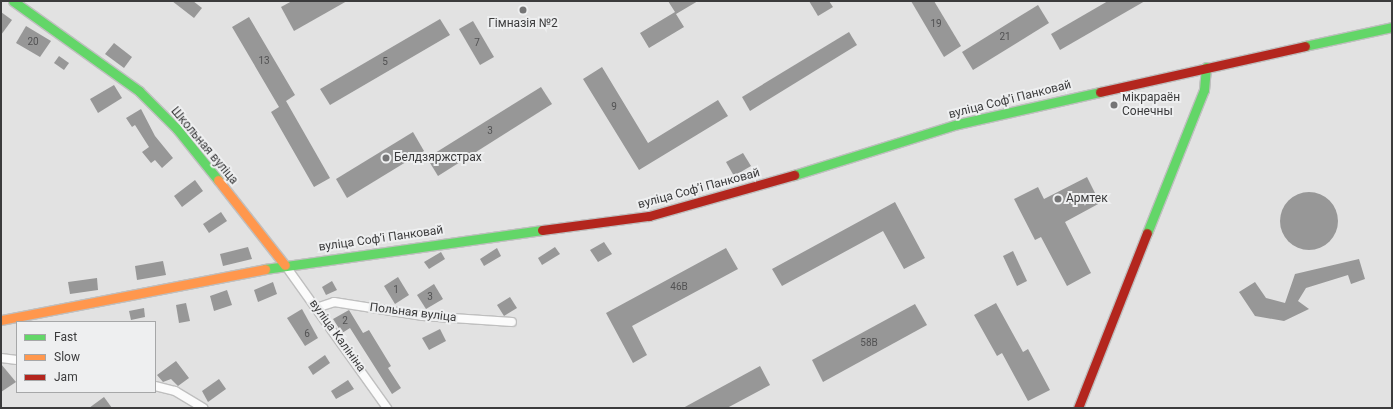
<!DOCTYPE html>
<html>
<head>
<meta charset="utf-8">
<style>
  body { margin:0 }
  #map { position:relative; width:1393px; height:409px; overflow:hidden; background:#e2e2e2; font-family:Roboto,sans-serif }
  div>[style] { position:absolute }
  .building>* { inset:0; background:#979797 }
  .round { border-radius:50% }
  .roads { filter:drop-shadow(1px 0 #bfbfbf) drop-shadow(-1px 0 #bfbfbf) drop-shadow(0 1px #bfbfbf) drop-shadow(0 -1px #bfbfbf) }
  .street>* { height:8px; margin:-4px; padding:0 4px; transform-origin:4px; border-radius:4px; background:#fbfbfb }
  .fast>* { height:9px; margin:-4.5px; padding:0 4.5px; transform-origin:4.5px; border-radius:4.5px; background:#63d668 }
  .slow>* { height:9px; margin:-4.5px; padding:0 4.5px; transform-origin:4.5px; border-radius:4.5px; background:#ff974d }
  .jam>* { height:9px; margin:-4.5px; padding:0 4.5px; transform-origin:4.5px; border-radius:4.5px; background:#b3261e }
  .dots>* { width:11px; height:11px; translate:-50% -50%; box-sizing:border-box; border:2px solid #eeeff0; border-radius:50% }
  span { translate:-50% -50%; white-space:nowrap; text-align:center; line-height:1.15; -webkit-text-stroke:4px #eeeff0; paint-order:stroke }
  .number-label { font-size:10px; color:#525253 }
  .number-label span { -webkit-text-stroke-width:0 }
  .poi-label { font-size:12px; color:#3b3b3c }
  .left { translate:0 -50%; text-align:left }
  .street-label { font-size:12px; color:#3b3b3c }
  .frame { position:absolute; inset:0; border:2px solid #3b3b3c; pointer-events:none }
  .legend { position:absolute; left:16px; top:321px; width:140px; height:72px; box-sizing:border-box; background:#eeeff0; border:1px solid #a6a7a8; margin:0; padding:5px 7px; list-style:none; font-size:12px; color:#3b3b3c }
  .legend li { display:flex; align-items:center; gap:8px; height:20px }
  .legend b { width:20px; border:1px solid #a6a7a8 }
</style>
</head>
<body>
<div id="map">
  <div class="building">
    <i style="clip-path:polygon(172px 1px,193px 1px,202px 8px,194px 18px)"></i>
    <i style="clip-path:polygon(292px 1px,347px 1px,294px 31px,281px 7px)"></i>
    <i style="clip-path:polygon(668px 1px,698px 1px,676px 14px,684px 27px,649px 48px,640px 33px,675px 12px)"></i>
    <i style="clip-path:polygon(809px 1px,829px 1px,833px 7px,818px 16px)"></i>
    <i style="clip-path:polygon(911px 1px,934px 1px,961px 46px,944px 57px)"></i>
    <i style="clip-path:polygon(1108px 1px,1145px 1px,1060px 50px,1051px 34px)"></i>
    <i style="clip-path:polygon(1038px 5px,1049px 23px,973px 70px,962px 52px)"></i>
    <i style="clip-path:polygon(1px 12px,12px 20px,1px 35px)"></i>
    <i style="clip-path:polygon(249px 17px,295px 95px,286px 101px,330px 178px,314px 187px,271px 112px,279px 107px,232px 27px)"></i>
    <i style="clip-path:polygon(440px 19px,450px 35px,330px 105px,320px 89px)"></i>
    <i style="clip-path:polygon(473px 21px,494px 57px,480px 65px,459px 29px)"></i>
    <i style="clip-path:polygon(26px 26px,51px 41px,40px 57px,16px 43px)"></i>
    <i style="clip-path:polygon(849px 32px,857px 45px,750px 111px,742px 97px)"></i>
    <i style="clip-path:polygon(114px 43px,132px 57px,124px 68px,105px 54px)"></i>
    <i style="clip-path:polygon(59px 56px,69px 63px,64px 70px,54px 63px)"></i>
    <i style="clip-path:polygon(602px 67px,648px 143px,718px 100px,728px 116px,639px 170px,583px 79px)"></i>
    <i style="clip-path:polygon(114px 85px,122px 98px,98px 113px,90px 99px)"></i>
    <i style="clip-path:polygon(541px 87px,552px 104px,438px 176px,427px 158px)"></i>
    <i style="clip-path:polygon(141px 109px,155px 136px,173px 158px,162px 168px,155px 160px,151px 163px,142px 152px,149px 147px,135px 125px,132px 127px,126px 118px)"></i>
    <i style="clip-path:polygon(413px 132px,424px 151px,347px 198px,336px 179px)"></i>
    <i style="clip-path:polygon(743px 153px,751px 166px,734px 176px,726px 162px)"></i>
    <i style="clip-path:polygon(1087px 177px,1100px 203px,1065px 222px,1091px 273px,1067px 286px,1041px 237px,1035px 240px,1014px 199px,1038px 187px,1044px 199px)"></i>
    <i style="clip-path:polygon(195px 180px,203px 191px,182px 207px,174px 196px)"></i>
    <i class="round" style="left:1280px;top:192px;width:58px;height:58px"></i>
    <i style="clip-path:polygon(895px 202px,925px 258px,904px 269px,883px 231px,782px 286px,772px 269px)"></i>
    <i style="clip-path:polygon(221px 212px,227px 221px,209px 233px,203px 224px)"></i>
    <i style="clip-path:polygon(604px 242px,612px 254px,598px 262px,590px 250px)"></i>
    <i style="clip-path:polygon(248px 247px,252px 259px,223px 266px,220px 254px)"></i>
    <i style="clip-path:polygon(555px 247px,560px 254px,542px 265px,538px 258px)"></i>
    <i style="clip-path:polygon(497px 248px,501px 256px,484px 266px,480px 259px)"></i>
    <i style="clip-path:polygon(726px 248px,738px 269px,632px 326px,647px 355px,633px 363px,606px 313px)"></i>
    <i style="clip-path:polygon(1013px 251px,1027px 281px,1017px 286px,1003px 256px)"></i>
    <i style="clip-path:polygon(441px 252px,445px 259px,429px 269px,424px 262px)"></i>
    <i style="clip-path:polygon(1359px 259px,1365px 279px,1351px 284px,1348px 275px,1306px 288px,1298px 301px,1309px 309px,1284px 321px,1255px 316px,1239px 292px,1255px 282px,1266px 298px,1285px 303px,1295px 274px)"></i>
    <i style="clip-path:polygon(163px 261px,166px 275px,137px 280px,135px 266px)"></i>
    <i style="clip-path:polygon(398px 277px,409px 295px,395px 304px,384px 286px)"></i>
    <i style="clip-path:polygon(97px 278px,98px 290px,70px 294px,68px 282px)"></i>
    <i style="clip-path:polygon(332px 281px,337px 290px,326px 295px,322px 287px)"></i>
    <i style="clip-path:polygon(273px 282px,277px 294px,258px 302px,254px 290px)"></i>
    <i style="clip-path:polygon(434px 284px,443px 299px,426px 309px,417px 295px)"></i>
    <i style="clip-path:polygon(227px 290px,232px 305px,214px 311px,210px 296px)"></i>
    <i style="clip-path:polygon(510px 297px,517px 308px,504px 316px,497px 305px)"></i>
    <i style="clip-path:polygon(186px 303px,190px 321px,179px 323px,176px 305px)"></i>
    <i style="clip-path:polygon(996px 303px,1023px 352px,1028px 349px,1050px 390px,1028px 401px,1002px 353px,997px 356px,974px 315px)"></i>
    <i style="clip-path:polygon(915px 304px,927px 325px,823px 382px,812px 360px)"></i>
    <i style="clip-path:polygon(144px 308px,145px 317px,131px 320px,129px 311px)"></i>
    <i style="clip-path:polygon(302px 309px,318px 338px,305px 346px,287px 318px)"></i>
    <i style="clip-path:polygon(349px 310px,363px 333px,369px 330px,391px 366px,388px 368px,401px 388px,392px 394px,350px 328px,342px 333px,333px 319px)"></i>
    <i style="clip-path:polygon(440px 329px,446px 341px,429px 350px,422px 338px)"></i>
    <i style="clip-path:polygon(325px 355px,330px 363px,313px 375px,308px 367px)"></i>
    <i style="clip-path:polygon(176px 361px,189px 378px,178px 386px,171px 379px,163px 382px,157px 375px)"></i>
    <i style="clip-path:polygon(1px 364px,16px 382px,1px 392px)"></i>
    <i style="clip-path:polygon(760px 366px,770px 385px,727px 408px,683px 408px)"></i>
    <i style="clip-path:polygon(219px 379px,226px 389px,208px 402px,202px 391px)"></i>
    <i style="clip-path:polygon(348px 380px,354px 389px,336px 399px,331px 391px)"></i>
    <i style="clip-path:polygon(104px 397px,112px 408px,89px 408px)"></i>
  </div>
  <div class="roads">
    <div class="street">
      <i style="left:285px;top:265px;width:176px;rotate:54.5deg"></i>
      <i style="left:316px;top:308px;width:19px;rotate:-18deg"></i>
      <i style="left:334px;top:302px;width:90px;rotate:8.9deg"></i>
      <i style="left:423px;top:316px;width:89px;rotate:3.9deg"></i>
      <i style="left:1px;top:358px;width:16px;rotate:7deg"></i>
      <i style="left:155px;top:386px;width:21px;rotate:14deg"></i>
      <i style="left:175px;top:391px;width:33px;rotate:31deg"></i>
    </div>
    <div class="fast">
      <i style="left:13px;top:1px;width:155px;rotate:35.5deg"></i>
      <i style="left:139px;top:91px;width:54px;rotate:45deg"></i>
      <i style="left:177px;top:129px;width:65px;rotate:51.2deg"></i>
      <i style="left:1305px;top:46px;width:89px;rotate:-12.3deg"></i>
      <i style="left:794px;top:175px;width:172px;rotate:-17.3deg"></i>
      <i style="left:958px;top:124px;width:146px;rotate:-12.7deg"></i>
      <i style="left:1147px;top:233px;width:154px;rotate:-68.3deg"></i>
      <i style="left:1204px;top:90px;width:23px;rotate:-85deg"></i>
      <i style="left:265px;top:269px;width:280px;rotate:-8deg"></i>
    </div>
    <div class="slow">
      <i style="left:218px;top:180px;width:108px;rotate:51.8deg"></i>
      <i style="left:1px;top:320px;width:269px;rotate:-10.9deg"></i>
    </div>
    <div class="jam">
      <i style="left:1100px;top:92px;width:210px;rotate:-12.6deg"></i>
      <i style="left:542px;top:230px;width:108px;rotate:-7.5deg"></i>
      <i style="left:649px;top:216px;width:151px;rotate:-15.8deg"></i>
      <i style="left:1078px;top:408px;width:188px;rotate:-68.5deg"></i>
    </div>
  </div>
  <div class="dots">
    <i style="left:523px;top:10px;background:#757576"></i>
    <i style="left:1114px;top:105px;background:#757576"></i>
    <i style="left:386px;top:158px;background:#757576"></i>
    <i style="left:1058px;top:199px;background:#757576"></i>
  </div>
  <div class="number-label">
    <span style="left:936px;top:24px">19</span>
    <span style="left:1005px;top:37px">21</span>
    <span style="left:33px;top:42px">20</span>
    <span style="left:477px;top:43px">7</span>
    <span style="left:264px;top:61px">13</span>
    <span style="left:385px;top:62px">5</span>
    <span style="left:614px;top:107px">9</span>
    <span style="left:490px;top:131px">3</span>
    <span style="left:679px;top:287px">46В</span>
    <span style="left:396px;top:290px">1</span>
    <span style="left:430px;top:297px">3</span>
    <span style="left:345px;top:321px">2</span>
    <span style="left:307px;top:334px">6</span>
    <span style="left:869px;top:343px">58В</span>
  </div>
  <div class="poi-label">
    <span style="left:523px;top:24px">Гімназія №2</span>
    <span class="left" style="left:1122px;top:105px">мікрараён<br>Сонечны</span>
    <span class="left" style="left:394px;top:158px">Белдзяржстрах</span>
    <span class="left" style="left:1066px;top:199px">Армтек</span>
  </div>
  <div class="street-label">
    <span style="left:1010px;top:100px;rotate:-14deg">вуліца Софʼі Панковай</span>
    <span style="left:204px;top:146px;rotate:50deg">Школьная вуліца</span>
    <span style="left:699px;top:189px;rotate:-15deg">вуліца Софʼі Панковай</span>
    <span style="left:381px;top:239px;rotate:-8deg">вуліца Софʼі Панковай</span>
    <span style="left:413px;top:313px;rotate:7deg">Польная вуліца</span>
    <span style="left:337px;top:336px;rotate:54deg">вуліца Калініна</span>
  </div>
  <div class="frame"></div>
  <ul class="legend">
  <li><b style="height:5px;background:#63d668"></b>Fast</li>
  <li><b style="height:5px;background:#ff974d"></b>Slow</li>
  <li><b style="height:5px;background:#b3261e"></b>Jam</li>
  </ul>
</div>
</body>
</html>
